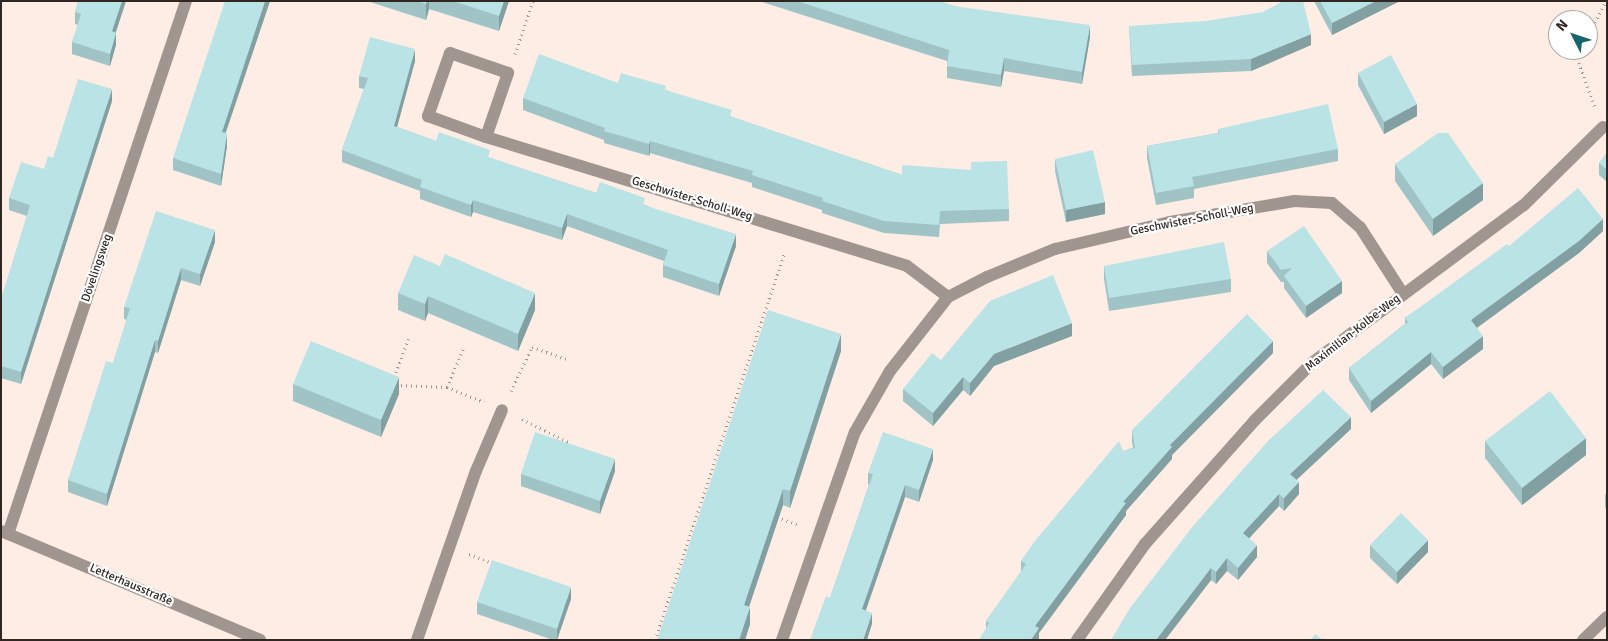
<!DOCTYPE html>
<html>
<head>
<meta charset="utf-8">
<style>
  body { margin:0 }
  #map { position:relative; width:1608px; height:641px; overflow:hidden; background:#fdede5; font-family:Signika,sans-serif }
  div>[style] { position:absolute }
  .path>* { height:3px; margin-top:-1.5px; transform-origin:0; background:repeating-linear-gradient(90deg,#a1938d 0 1px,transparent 0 5px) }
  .street>* { height:12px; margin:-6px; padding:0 6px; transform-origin:6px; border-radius:6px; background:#a0958f }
  .wall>* { inset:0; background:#a0c3c6 }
  .shaded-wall>* { inset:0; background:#829fa1 }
  .building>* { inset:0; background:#bae3e6 }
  span { translate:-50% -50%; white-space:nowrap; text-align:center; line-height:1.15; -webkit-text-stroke:4.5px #fff; paint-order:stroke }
  .street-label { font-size:12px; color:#302622 }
  .frame { position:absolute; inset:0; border:2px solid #302622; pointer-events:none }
  .north { position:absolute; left:1548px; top:10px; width:50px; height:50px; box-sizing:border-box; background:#fff; border:1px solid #aca8a7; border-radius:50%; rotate:311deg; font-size:14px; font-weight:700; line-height:20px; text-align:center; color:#302622 }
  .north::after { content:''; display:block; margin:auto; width:18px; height:22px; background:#18666c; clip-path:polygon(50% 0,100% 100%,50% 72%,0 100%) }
</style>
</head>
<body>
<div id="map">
  <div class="path">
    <i style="left:1588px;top:36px;width:39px;rotate:-63deg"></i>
    <i style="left:1581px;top:50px;width:9px;rotate:117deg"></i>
    <i style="left:1577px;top:58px;width:52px;rotate:69.8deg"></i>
    <i style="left:515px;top:54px;width:56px;rotate:-71.2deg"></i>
    <i style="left:394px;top:377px;width:43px;rotate:-69.4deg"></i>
    <i style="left:396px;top:385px;width:51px;rotate:2.2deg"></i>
    <i style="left:447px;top:387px;width:40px;rotate:22deg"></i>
    <i style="left:447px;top:387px;width:43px;rotate:-67deg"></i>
    <i style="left:511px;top:391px;width:49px;rotate:-64.5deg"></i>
    <i style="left:532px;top:347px;width:36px;rotate:19deg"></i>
    <i style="left:522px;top:419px;width:54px;rotate:26.6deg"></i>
    <i style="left:777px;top:517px;width:23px;rotate:20deg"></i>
    <i style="left:469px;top:554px;width:26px;rotate:21deg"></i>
    <i style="left:655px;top:640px;width:409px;rotate:-71.5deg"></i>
  </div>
  <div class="street">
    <i style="left:486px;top:137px;width:68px;rotate:-71deg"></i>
    <i style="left:508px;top:73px;width:61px;rotate:-161deg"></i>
    <i style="left:450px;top:53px;width:67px;rotate:109.2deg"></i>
    <i style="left:428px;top:116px;width:62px;rotate:19.9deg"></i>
    <i style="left:486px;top:137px;width:440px;rotate:17deg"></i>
    <i style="left:907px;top:266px;width:51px;rotate:37.1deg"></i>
    <i style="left:1px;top:531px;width:281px;rotate:22.8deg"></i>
    <i style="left:8px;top:534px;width:562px;rotate:-71.53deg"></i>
    <i style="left:417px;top:640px;width:179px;rotate:-70.8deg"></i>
    <i style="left:476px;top:471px;width:66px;rotate:-66.9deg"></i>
    <i style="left:782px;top:640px;width:220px;rotate:-70.7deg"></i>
    <i style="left:855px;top:432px;width:70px;rotate:-60.2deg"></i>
    <i style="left:890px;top:371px;width:94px;rotate:-51.9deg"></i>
    <i style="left:948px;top:297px;width:44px;rotate:-27.1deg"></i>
    <i style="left:987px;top:277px;width:74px;rotate:-22.4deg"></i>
    <i style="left:1055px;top:249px;width:118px;rotate:-13.2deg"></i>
    <i style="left:1170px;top:222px;width:126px;rotate:-9.6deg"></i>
    <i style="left:1294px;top:201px;width:38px;rotate:3deg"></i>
    <i style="left:1332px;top:203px;width:37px;rotate:41deg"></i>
    <i style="left:1360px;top:227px;width:80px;rotate:57.3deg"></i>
    <i style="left:1077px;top:640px;width:118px;rotate:-54.7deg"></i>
    <i style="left:1145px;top:544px;width:166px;rotate:-48.4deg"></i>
    <i style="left:1255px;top:420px;width:82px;rotate:-45deg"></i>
    <i style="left:1313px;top:362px;width:263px;rotate:-36.7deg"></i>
    <i style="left:1524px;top:205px;width:111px;rotate:-44.6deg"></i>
    <i style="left:1583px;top:640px;width:33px;rotate:-44deg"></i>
  </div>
  <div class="wall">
    <i style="clip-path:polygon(78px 1px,126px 1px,116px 32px,116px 45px,110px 66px,72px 54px,72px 42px,78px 25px,75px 24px,75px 12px)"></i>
    <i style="clip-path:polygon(270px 1px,225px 133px,227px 146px,221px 186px,173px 170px,173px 158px)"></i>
    <i style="clip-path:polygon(370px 1px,509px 1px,499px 31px,429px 9px,426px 20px,370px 2px)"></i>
    <i style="clip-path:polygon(759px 1px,939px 1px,954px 6px,1090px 37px,1082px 84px,1004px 71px,1001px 87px,947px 78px,947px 61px)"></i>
    <i style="clip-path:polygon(1314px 1px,1400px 1px,1332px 35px)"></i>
    <i style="clip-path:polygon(1129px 26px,1311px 45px,1251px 71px,1132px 76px)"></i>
    <i style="clip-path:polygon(415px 61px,397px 127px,436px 141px,490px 158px,596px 193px,645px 205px,736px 246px,719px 296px,663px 277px,663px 265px,664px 261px,567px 226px,562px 240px,473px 212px,471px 217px,420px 199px,420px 191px,342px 162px,342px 150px,364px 89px,359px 88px,359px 76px)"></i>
    <i style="clip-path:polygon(1358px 73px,1417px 116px,1384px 134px,1358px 85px)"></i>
    <i style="clip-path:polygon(618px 83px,666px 90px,732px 117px,902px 175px,1009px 209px,1009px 221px,940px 224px,939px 237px,884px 233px,822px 213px,822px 210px,752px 187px,752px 183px,650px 153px,649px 156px,604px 143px,604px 140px,523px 110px,523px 98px)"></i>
    <i style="clip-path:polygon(112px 101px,21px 384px,1px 378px,1px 300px,27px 216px,9px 210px,9px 198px,44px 169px,53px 158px)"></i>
    <i style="clip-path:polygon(1218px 129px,1338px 149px,1338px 161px,1194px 189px,1194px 198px,1156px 205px,1147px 158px,1147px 146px,1218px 133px)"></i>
    <i style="clip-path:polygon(1607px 153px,1607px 182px,1599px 175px,1599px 163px)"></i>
    <i style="clip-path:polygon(1055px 159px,1105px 214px,1066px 222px,1055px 171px)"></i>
    <i style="clip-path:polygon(1395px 164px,1483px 200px,1433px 236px,1395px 181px)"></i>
    <i style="clip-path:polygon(1603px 231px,1579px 253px,1477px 328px,1483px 349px,1443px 379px,1431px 364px,1371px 413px,1349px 380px,1349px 368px,1405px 324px,1405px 318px,1509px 246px)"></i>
    <i style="clip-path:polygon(215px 242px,200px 286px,181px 280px,158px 353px,155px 352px,107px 506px,68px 492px,68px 480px,113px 363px,127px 320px,124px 319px,124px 307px)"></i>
    <i style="clip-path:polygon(1267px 251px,1342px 293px,1306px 318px,1284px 288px,1284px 282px,1281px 282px,1267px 263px)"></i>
    <i style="clip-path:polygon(440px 266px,535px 310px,518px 351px,428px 313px,425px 321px,398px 310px,398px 293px)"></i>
    <i style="clip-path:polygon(1104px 266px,1231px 279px,1231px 292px,1109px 311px,1104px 279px)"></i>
    <i style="clip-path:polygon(1072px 336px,994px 366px,970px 396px,963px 390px,933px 426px,903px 401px,903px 389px,941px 360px)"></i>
    <i style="clip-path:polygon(841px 351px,790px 508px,783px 505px,749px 606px,750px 624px,745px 640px,657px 640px)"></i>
    <i style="clip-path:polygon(1273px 353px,1172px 455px,1172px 459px,1126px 511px,1126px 515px,1039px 633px,1039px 640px,986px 628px,986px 621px,1021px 572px,1021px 561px,1123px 451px,1133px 448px,1132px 442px,1132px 430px)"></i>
    <i style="clip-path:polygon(293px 384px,399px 394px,381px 437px,293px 401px)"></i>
    <i style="clip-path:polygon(1351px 429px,1296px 480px,1299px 494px,1284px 511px,1279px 506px,1249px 538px,1257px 557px,1238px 580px,1227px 571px,1216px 584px,1211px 580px,1165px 640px,1111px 640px)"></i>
    <i style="clip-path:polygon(1485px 441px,1586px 455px,1522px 505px,1485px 458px)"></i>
    <i style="clip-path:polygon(933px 460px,919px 502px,905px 497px,866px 610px,872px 624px,830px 598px,869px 485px,868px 484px,868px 473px)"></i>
    <i style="clip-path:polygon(615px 471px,600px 514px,521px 486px,521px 474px)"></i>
    <i style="clip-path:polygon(1607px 493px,1607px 509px,1605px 507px,1605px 495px)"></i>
    <i style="clip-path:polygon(1370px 545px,1428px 552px,1397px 584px,1370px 558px)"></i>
    <i style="clip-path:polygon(571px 599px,557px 640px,553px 640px,477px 614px,477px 602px)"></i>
  </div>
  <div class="shaded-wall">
    <i style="clip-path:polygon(122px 1px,126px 1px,112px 43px,112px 31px)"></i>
    <i style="clip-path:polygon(265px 1px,270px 1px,222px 144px,222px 132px)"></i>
    <i style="clip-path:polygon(427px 1px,429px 1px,429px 9px,426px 20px,426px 4px)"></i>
    <i style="clip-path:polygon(504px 1px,509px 1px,499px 31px,499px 16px)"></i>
    <i style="clip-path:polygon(1376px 1px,1400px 1px,1332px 35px,1332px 23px)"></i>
    <i style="clip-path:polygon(1090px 25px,1090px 37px,1082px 84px,1082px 72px)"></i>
    <i style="clip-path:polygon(116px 33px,116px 45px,110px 66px,110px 54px)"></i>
    <i style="clip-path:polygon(1311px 34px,1311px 45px,1251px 71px,1251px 59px)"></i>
    <i style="clip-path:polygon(415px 49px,415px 61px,394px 138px,394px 126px)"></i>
    <i style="clip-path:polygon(1004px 58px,1004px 71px,1001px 87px,1001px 75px)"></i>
    <i style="clip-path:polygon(112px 89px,112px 101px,21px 384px,21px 372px)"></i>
    <i style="clip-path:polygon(1417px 104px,1417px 116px,1384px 134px,1384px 122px)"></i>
    <i style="clip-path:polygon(227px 133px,227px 146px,221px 186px,221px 174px)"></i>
    <i style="clip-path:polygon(650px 141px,650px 153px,649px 156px,649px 144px)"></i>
    <i style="clip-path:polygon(1483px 183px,1483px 200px,1433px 236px,1433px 219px)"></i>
    <i style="clip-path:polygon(473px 200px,473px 212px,471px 217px,471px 205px)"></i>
    <i style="clip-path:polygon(1105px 202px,1105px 214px,1066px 222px,1066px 210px)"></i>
    <i style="clip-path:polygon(567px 214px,567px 226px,562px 240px,562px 228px)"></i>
    <i style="clip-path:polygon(1603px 219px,1603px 231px,1579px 253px,1471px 332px,1471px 320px)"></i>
    <i style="clip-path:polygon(215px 230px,215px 242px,200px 286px,200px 274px)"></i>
    <i style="clip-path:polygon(736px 234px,736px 246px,719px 296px,719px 284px)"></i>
    <i style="clip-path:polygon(181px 268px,181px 280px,158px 353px,158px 341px)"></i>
    <i style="clip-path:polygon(1342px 281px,1342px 293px,1306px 318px,1306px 306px)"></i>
    <i style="clip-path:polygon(535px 293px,535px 310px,518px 351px,518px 334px)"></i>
    <i style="clip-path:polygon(428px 296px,428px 313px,425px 321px,425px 304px)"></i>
    <i style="clip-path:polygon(1072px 323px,1072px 336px,994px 366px,970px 396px,970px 383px,994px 354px)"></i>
    <i style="clip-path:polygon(841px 334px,841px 351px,790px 508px,790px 491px)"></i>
    <i style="clip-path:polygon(1483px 336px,1483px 349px,1443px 379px,1443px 367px)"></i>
    <i style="clip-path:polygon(155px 340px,155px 352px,107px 506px,107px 494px)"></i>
    <i style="clip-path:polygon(1273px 341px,1273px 353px,1172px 455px,1172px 459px,1126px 511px,1126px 515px,1039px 633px,1039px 640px,1031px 640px,1035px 626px,1123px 502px,1170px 445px)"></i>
    <i style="clip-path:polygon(1431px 352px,1431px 364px,1371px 413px,1371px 401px)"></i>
    <i style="clip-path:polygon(399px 377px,399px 394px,381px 437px,381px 420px)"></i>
    <i style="clip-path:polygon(963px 377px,963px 390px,933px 426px,933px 413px)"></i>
    <i style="clip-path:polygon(1351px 417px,1351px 429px,1290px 486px,1290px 474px)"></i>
    <i style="clip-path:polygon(1586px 438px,1586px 455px,1522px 505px,1522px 488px)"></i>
    <i style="clip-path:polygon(933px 449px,933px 460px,919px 502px,919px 490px)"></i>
    <i style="clip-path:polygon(615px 459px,615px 471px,600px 514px,600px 501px)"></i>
    <i style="clip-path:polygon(1299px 482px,1299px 494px,1284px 511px,1284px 498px)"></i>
    <i style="clip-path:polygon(905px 485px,905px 497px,862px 621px,862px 609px)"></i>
    <i style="clip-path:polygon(783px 489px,783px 505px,744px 622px,744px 605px)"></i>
    <i style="clip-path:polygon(1279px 494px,1279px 506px,1243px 545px,1243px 533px)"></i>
    <i style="clip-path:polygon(1428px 540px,1428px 552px,1397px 584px,1397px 572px)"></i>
    <i style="clip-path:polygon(1257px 545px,1257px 557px,1238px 580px,1238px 568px)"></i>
    <i style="clip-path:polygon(1227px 558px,1227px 571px,1216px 584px,1216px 572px)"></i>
    <i style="clip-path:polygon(1211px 568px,1211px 580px,1165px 640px,1156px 640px)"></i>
    <i style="clip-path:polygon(571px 587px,571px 599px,557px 640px,557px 629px)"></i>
    <i style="clip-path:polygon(750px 607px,750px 624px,745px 640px,739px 640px)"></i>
    <i style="clip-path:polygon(872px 613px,872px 624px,867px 640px,863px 640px)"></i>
  </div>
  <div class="building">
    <i style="clip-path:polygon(78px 1px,122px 1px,112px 31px,116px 33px,110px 54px,72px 42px,81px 14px,75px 12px)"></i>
    <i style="clip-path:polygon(225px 1px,265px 1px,222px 132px,227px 133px,221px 174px,173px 158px)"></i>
    <i style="clip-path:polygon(416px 1px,427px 1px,426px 4px)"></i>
    <i style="clip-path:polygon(453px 1px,504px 1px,499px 16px)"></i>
    <i style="clip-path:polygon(797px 1px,939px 1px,954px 6px,1090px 25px,1082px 72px,1004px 58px,1001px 75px,947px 66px,949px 50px)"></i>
    <i style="clip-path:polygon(1283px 1px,1303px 1px,1311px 34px,1251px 59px,1132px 65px,1129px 26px,1206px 21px,1263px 12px)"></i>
    <i style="clip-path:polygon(1320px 1px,1376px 1px,1332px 23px)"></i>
    <i style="clip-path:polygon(370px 37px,415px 49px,394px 126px,436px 141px,439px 132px,490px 150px,488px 157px,596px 193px,600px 182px,645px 198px,643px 205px,736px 234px,719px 284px,663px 265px,668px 250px,567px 214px,562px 228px,473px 200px,471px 205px,420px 187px,422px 180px,342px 150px,368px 78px,359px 76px)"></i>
    <i style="clip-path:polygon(539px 54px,618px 83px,621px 73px,666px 86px,665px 90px,732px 110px,730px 116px,902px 175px,902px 165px,971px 170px,971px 162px,1007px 161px,1009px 209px,940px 211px,939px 225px,884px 221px,822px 201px,823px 198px,752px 175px,753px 171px,650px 141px,649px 144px,604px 131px,605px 128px,523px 98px)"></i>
    <i style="clip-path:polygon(1391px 55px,1417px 104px,1384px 122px,1358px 73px)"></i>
    <i style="clip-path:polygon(78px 79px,112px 89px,21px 372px,1px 366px,1px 300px,30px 205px,9px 198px,21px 162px,44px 169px,48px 156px,53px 158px)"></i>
    <i style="clip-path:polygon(1328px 104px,1338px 149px,1192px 177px,1194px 186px,1156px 193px,1147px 146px,1219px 133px,1218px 129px)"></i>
    <i style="clip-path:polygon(1438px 133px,1448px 133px,1483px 183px,1433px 219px,1395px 164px)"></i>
    <i style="clip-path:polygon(1093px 150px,1105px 202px,1066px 210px,1055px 159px)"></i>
    <i style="clip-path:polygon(1607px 153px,1607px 170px,1599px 163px)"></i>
    <i style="clip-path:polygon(1578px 188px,1603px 219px,1579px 241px,1471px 320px,1483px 336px,1443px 367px,1431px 352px,1371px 401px,1349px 368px,1408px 322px,1405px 318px,1507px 244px,1509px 246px)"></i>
    <i style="clip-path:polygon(156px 211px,215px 230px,200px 274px,181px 268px,158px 341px,155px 340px,107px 494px,68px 480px,106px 361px,113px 363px,130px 308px,124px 307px)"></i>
    <i style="clip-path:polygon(1304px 226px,1342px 281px,1306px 306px,1284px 276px,1292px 268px,1281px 270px,1267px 251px)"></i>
    <i style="clip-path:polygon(1224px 242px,1231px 279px,1109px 298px,1104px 266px)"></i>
    <i style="clip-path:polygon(445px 254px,535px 293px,518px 334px,428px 296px,425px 304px,398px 293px,414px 255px,440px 266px)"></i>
    <i style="clip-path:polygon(1053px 275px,1072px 323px,994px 354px,970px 383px,963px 377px,933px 413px,903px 389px,932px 353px,941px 360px,990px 301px)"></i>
    <i style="clip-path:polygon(768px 310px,841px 334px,790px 491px,783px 489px,744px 605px,750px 607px,739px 640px,657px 640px)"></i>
    <i style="clip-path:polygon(1247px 314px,1273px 341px,1170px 445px,1172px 447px,1123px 502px,1126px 503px,1035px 626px,1039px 628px,1031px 640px,979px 640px,989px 623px,986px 621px,1026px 564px,1021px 561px,1034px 542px,1119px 441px,1123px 451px,1135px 448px,1132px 430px)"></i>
    <i style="clip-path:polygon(311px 341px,399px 377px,381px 420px,293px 384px)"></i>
    <i style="clip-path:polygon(1323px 390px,1351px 417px,1290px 474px,1299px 482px,1284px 498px,1279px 494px,1243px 533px,1257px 545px,1238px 568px,1227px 558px,1216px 572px,1211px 568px,1156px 640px,1111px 640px,1130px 608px,1193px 526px,1268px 441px)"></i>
    <i style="clip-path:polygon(1550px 391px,1586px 438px,1522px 488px,1485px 441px)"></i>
    <i style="clip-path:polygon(535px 432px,615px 459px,600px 501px,521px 474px)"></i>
    <i style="clip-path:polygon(883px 432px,933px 449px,919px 490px,905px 485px,862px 609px,872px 613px,863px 640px,810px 640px,826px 596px,830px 598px,873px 474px,868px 473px)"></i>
    <i style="clip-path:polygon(1401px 513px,1428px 540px,1397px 572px,1370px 545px)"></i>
    <i style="clip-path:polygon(492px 560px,571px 587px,557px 629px,477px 602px)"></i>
    <i style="clip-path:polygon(1315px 634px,1323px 640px,1311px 640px)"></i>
  </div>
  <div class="street-label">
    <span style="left:692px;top:199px;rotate:17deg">Geschwister-Scholl-Weg</span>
    <span style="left:1192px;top:220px;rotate:-11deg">Geschwister-Scholl-Weg</span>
    <span style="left:97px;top:268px;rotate:-71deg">Dövelingsweg</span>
    <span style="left:1353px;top:333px;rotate:-38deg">Maximilian-Kolbe-Weg</span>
    <span style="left:131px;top:585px;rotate:23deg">Letterhausstraße</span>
  </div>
  <div class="frame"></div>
  <div class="north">N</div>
</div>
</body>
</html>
